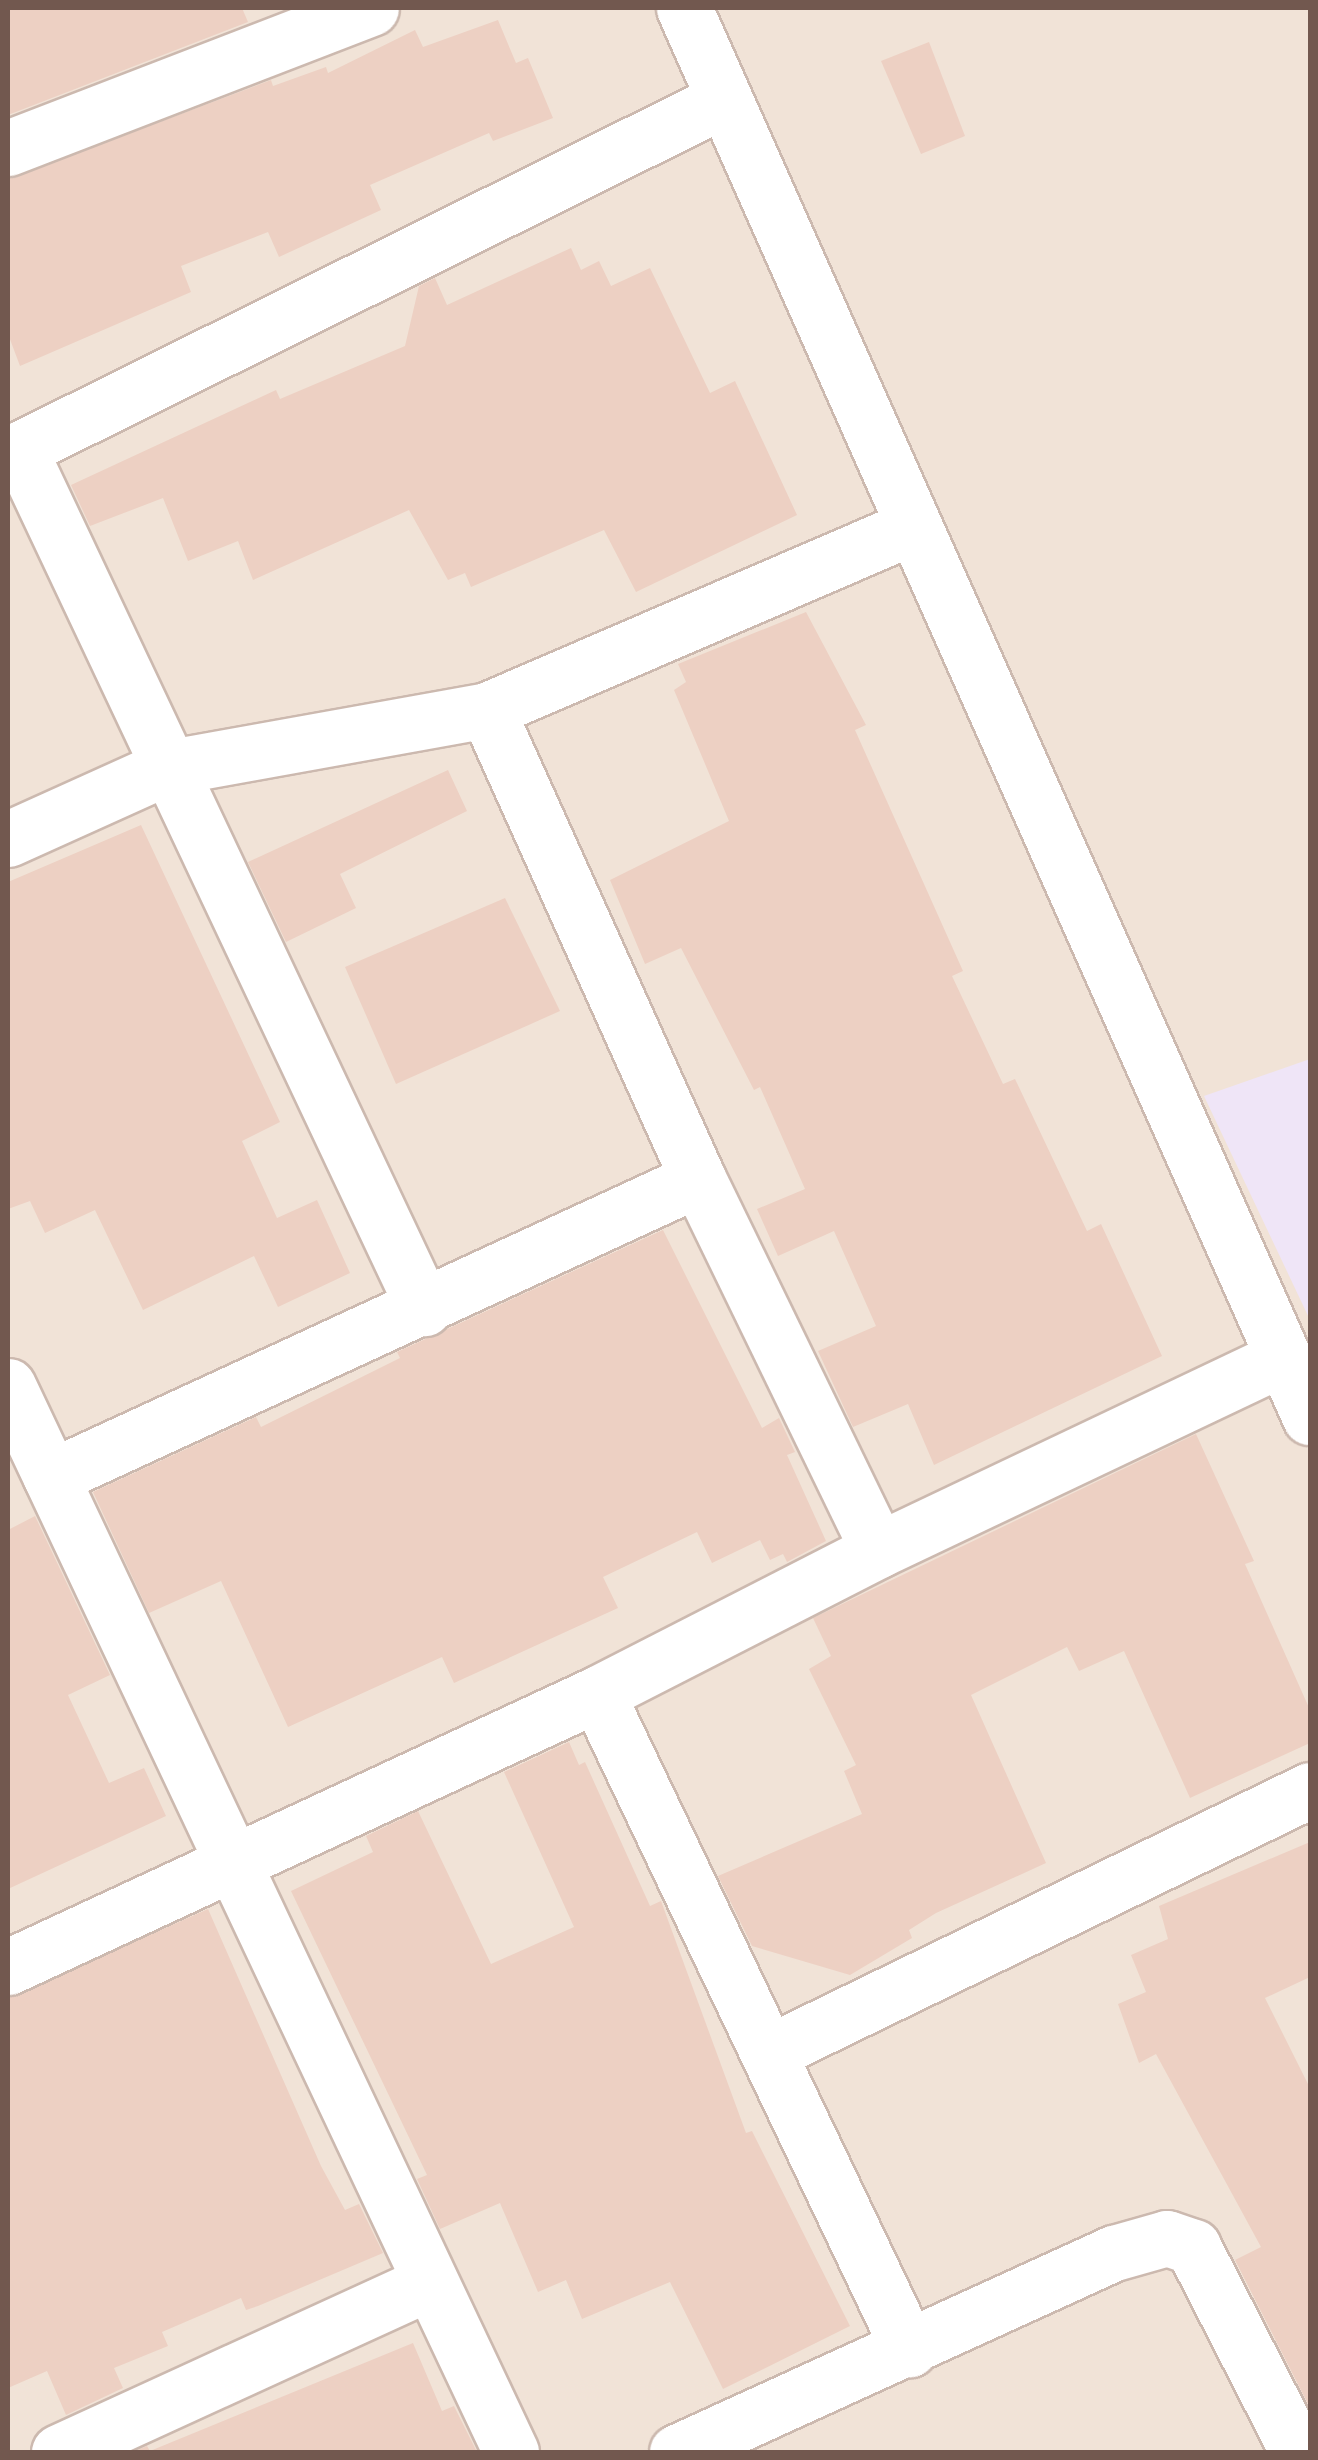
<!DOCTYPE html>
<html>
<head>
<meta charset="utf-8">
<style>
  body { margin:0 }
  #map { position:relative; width:1318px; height:2460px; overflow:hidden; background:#faf2e8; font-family:Rubik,sans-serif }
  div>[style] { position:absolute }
  .residential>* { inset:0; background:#f1e3d7 }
  .education>* { inset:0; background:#efe5f7 }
  .building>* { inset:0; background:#edd0c3 }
  .roads { filter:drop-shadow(2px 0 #ccb9af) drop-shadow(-2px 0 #ccb9af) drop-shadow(0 2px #ccb9af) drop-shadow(0 -2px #ccb9af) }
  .street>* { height:55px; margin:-27.5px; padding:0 27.5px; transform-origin:27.5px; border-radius:27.5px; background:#fff }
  span { translate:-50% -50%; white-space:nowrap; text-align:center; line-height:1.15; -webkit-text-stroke:8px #fdf6ef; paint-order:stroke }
  .frame { position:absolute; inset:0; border:10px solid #72584f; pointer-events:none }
</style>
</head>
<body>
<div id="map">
  <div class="residential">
    <i style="clip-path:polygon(8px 8px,1310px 8px,1310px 2452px,8px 2452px)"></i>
  </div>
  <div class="education">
    <i style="clip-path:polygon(1310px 1059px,1310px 1320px,1204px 1096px)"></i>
  </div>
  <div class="building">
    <i style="clip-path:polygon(8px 8px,242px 8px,248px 22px,8px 115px)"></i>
    <i style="clip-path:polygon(498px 20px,516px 63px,528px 58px,553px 118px,493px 141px,489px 133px,370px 185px,381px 210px,279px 257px,268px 232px,181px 266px,191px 292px,20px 366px,8px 334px,8px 179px,271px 80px,273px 86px,326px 67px,328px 73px,415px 30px,423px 47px)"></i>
    <i style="clip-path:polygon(929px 42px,965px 136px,921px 154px,881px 61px)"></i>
    <i style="clip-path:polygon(571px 248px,581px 270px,599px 261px,611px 286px,650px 268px,710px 393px,735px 381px,797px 515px,636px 592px,604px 530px,471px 587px,465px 573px,448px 580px,409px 510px,253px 580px,238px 541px,188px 561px,163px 498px,90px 526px,71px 485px,276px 390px,280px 399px,405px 346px,419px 286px,435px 278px,447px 305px)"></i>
    <i style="clip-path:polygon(806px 612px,866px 725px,855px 730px,963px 971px,952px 976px,1003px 1084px,1015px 1079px,1087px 1231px,1101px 1224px,1162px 1356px,934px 1465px,908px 1404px,853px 1427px,818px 1351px,876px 1326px,834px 1231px,778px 1256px,757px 1209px,805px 1189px,760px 1087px,754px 1090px,681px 948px,645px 964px,610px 880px,729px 821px,674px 690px,686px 682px,678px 664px)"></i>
    <i style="clip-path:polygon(448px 770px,467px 811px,340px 874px,356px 908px,286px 942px,248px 862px)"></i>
    <i style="clip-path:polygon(141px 825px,280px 1122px,242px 1141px,277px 1218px,317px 1200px,350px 1273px,278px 1307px,254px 1256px,143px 1310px,95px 1210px,45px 1233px,30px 1201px,8px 1209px,8px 882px)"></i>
    <i style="clip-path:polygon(505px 898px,560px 1011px,396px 1084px,345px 967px)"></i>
    <i style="clip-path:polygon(663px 1230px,762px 1428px,779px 1418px,795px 1452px,787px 1455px,826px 1541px,787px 1562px,783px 1554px,770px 1560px,760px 1540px,712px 1563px,697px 1532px,603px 1577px,618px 1608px,454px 1683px,442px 1657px,288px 1727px,221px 1581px,149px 1613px,93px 1492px,256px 1417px,261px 1427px,400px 1358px,397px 1352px)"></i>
    <i style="clip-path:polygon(1196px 1434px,1254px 1561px,1245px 1564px,1310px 1710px,1310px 1743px,1190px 1798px,1124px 1651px,1079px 1671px,1067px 1647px,971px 1695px,1046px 1863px,936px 1913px,909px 1930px,912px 1938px,850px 1975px,752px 1946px,718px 1876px,862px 1814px,844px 1771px,856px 1765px,809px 1669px,831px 1656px,813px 1618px)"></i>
    <i style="clip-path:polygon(35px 1516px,110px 1675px,68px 1695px,109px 1783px,144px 1768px,166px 1816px,8px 1889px,8px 1530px)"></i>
    <i style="clip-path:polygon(569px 1742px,579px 1765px,585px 1762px,650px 1906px,661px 1901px,746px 2133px,752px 2131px,850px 2326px,723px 2389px,670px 2282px,582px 2319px,566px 2280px,538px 2292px,500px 2203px,440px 2229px,417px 2179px,427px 2175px,291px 1891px,373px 1852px,366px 1836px,418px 1811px,491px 1964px,574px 1927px,504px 1772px)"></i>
    <i style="clip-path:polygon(1310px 1842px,1310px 1977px,1265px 1998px,1310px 2088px,1310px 2408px,1235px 2260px,1261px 2247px,1156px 2054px,1139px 2063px,1118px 2004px,1146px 1992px,1131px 1955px,1168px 1939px,1159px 1906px)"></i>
    <i style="clip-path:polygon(208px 1909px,321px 2166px,345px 2210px,359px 2204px,383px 2253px,258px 2306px,246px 2310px,241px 2298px,162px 2332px,168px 2346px,114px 2368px,123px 2388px,66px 2415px,47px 2371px,8px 2388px,8px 1998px)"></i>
    <i style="clip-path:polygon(413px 2343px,442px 2411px,454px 2406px,477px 2452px,133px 2452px,147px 2446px,150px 2451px)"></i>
  </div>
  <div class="roads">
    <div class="street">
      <i style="left:684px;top:8px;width:1542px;rotate:66.05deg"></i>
      <i style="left:8px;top:148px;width:389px;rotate:-21.1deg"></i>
      <i style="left:19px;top:449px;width:950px;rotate:64.76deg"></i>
      <i style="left:8px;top:455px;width:798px;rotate:-26.4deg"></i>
      <i style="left:487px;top:710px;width:462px;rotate:-23.3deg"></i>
      <i style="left:8px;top:839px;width:172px;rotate:-24.3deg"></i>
      <i style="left:165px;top:768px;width:327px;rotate:-10.2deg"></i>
      <i style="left:487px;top:710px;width:514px;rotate:65.78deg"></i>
      <i style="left:698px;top:1179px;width:412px;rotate:64.1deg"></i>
      <i style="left:8px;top:1386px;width:1179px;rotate:64.74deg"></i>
      <i style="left:51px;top:1477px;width:712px;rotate:-24.73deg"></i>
      <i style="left:597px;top:1694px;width:726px;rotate:64.53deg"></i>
      <i style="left:8px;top:1967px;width:649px;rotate:-24.87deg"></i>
      <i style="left:597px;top:1694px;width:316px;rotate:-27.1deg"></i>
      <i style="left:878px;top:1550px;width:448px;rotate:-25.4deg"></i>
      <i style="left:770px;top:2052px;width:600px;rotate:-25.88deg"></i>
      <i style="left:59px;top:2452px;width:408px;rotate:-24.6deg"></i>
      <i style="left:677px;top:2452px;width:480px;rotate:-24.5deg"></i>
      <i style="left:1114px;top:2253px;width:55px;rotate:-15.8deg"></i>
      <i style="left:1167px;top:2238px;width:28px;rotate:19deg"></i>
      <i style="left:1193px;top:2247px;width:230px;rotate:62.9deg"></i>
    </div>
  </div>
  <div class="frame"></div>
</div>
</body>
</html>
